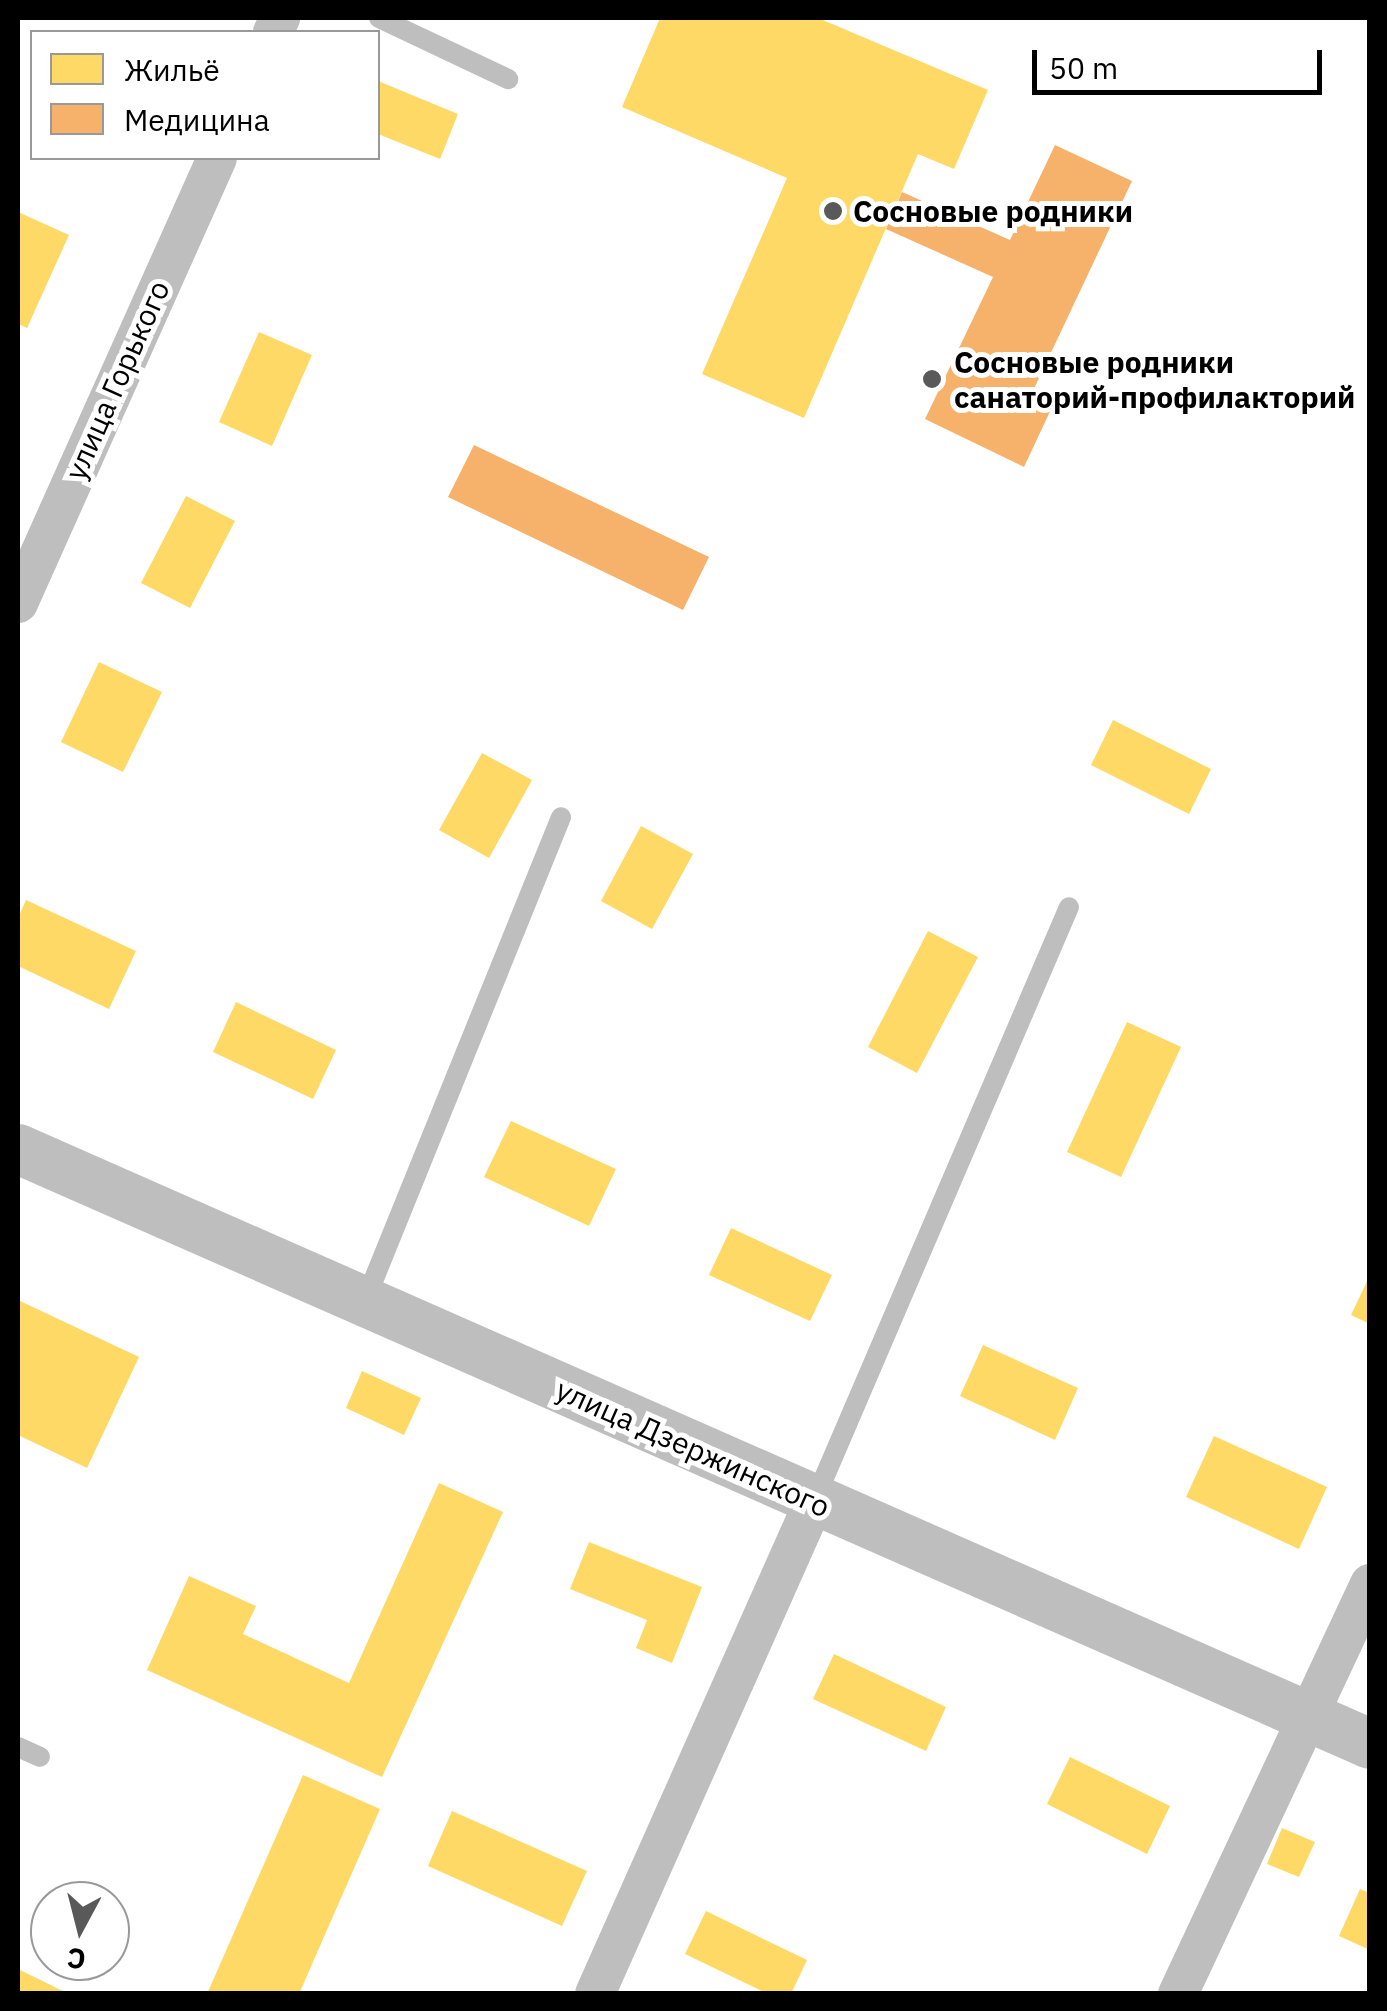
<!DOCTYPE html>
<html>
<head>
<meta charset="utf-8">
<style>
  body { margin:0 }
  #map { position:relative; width:1387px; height:2011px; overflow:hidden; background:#fff; font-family:"IBM Plex Sans",sans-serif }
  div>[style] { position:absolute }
  .homes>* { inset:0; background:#ffd966 }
  .health>* { inset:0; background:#f6b26b }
  .service>* { height:20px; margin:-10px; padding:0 10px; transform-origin:10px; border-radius:10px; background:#bebebe }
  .minor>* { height:40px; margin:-20px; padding:0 20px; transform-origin:20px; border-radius:20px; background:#bebebe }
  .tertiary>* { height:50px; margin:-25px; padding:0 25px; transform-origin:25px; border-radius:25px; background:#bebebe }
  .dots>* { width:28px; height:28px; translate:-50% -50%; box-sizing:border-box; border:5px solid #fff; border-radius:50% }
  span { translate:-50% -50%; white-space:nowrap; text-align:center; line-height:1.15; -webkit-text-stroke:10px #fff; paint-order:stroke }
  .poi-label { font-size:30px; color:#000; font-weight:700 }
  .left { translate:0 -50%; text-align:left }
  .street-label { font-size:30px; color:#000 }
  .frame { position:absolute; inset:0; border:20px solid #000; pointer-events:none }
  .legend { position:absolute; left:30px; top:30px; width:350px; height:130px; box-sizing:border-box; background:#fff; border:2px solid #999; margin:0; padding:12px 18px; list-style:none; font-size:30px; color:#000 }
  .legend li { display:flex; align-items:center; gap:20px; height:50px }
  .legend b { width:50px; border:2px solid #999 }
  .north { position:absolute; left:30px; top:1881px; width:100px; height:100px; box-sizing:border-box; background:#fff; border:2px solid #999; border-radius:50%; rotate:187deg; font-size:28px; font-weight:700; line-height:40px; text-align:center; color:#000 }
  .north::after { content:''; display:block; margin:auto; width:35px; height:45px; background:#595959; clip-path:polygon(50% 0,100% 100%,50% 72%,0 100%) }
  .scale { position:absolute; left:1032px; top:50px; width:290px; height:45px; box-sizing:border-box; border:5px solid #000; border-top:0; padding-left:12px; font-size:30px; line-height:35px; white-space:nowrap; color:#000; -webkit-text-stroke:8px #fff; paint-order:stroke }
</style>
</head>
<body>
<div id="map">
  <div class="homes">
    <i style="clip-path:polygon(660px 18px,818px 18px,988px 90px,954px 169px,918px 154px,804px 418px,702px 374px,787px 178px,622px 107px)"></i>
    <i style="clip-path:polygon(378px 81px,458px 114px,440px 159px,378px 134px)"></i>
    <i style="clip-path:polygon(18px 212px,69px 235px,27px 328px,18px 324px)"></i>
    <i style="clip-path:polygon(259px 332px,312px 355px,272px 446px,219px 422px)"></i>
    <i style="clip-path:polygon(186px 496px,235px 521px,190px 608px,141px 583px)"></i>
    <i style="clip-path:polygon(99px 662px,162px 692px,123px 772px,61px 742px)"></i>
    <i style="clip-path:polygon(1113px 720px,1211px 769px,1189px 814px,1091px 765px)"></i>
    <i style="clip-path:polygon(482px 753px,532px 780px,489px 858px,439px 830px)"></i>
    <i style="clip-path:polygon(641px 826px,693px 854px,652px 929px,601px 901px)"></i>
    <i style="clip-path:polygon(26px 900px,136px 951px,109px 1009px,18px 966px,18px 918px)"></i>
    <i style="clip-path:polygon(928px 931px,978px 957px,917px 1073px,868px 1047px)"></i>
    <i style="clip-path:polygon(236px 1002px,336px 1050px,313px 1099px,213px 1052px)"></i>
    <i style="clip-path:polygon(1127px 1022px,1181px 1047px,1121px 1177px,1067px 1152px)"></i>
    <i style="clip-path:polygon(511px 1121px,616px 1169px,589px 1226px,484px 1177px)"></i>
    <i style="clip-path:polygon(731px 1228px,832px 1275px,810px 1321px,709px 1275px)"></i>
    <i style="clip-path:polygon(1370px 1275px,1370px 1324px,1351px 1315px)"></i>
    <i style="clip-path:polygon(18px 1300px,139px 1357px,87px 1468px,18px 1435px)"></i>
    <i style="clip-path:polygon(983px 1345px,1078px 1388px,1055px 1440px,960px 1396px)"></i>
    <i style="clip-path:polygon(362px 1371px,421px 1398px,404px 1435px,346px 1408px)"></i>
    <i style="clip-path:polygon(1214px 1436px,1327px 1487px,1299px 1549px,1186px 1497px)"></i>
    <i style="clip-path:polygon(439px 1483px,503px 1512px,382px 1777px,147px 1670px,189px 1576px,256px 1606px,243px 1634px,349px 1683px)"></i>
    <i style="clip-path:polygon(589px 1542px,702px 1587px,672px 1663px,636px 1648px,647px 1620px,570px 1589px)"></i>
    <i style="clip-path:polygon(834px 1654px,946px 1707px,926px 1751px,813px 1699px)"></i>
    <i style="clip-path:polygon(1070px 1757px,1170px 1806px,1147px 1854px,1047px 1804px)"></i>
    <i style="clip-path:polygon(303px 1775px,380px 1809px,299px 1994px,207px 1994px)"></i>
    <i style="clip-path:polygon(452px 1811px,587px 1871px,562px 1926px,428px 1866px)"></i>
    <i style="clip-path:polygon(1282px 1828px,1315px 1842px,1299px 1877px,1267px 1864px)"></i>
    <i style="clip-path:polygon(1360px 1889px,1370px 1893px,1370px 1950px,1339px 1936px)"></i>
    <i style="clip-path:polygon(706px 1911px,807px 1960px,791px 1994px,768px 1994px,685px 1954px)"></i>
    <i style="clip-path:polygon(18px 1969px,69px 1994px,18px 1994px)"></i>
  </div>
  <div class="health">
    <i style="clip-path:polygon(1055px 145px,1132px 181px,1031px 395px,1053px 405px,1024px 467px,925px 419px,993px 277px,886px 229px,902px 192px,1010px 240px)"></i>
    <i style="clip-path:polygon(474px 445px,709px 557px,683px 610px,448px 497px)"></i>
  </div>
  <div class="service">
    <i style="left:379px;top:18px;width:143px;rotate:25.3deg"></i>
    <i style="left:365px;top:1301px;width:522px;rotate:-67.95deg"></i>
    <i style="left:815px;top:1499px;width:644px;rotate:-66.78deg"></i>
    <i style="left:18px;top:1747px;width:24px;rotate:24deg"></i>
  </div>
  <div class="minor">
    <i style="left:273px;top:32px;width:16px;rotate:-63deg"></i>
    <i style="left:18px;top:603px;width:487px;rotate:-65.9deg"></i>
    <i style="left:595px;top:1994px;width:539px;rotate:-66.01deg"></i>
    <i style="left:1178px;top:1994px;width:453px;rotate:-64.9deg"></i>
  </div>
  <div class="tertiary">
    <i style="left:18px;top:1149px;width:1477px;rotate:23.75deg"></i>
  </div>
  <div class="dots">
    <i style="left:833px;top:211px;background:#595959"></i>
    <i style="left:932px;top:379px;background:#595959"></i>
  </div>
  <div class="poi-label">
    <span class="left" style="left:853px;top:211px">Сосновые родники</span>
    <span class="left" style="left:954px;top:379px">Сосновые родники<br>санаторий-профилакторий</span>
  </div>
  <div class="street-label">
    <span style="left:117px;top:380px;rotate:-66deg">улица Горького</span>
    <span style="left:693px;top:1448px;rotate:24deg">улица Дзержинского</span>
  </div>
  <div class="frame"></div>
  <ul class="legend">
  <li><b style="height:28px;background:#ffd966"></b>Жильё</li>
  <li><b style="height:28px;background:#f6b26b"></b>Медицина</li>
  </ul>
  <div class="north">С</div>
  <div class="scale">50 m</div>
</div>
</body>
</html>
